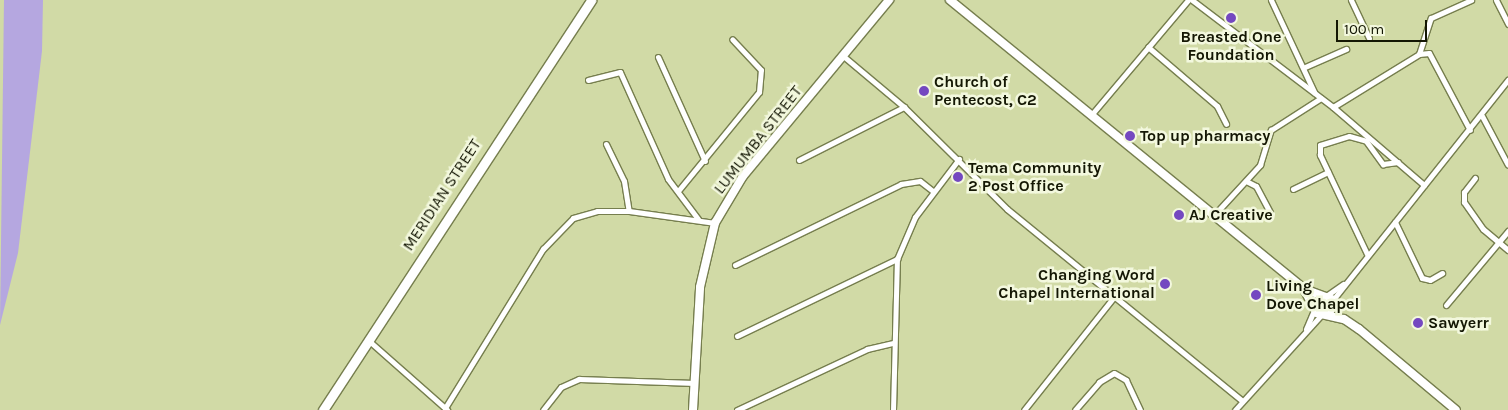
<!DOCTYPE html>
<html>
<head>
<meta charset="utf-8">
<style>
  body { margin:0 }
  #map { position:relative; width:1508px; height:410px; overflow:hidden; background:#d1daa6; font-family:Karla,sans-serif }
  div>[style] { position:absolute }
  .green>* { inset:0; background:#b5a7e0 }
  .roads { filter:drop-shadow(1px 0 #767e4e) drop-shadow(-1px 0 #767e4e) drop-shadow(0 1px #767e4e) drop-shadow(0 -1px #767e4e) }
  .street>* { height:5px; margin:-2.5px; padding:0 2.5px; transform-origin:2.5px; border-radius:2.5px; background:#fff }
  .secondary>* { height:8px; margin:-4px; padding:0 4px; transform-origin:4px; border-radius:4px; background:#fff }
  .primary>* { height:9px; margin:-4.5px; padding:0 4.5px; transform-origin:4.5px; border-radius:4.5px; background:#fff }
  .dots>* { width:14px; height:14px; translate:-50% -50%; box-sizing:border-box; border:2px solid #f3f8de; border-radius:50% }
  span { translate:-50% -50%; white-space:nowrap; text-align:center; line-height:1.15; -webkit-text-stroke:5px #f3f8de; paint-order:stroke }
  .poi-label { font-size:16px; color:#141704; font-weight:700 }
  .left { translate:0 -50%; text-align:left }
  .right { translate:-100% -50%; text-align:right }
  .street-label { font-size:16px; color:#141704 }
  .scale { position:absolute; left:1336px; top:20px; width:91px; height:22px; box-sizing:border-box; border:2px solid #141704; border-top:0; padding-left:6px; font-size:15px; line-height:18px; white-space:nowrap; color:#141704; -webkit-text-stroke:4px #f3f8de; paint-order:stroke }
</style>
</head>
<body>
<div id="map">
  <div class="green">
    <i style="clip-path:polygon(4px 0,43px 0,42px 51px,18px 253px,0 325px)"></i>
  </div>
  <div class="roads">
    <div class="street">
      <i style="left:1192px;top:0;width:177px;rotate:37.2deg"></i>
      <i style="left:1333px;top:107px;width:101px;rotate:-31.6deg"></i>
      <i style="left:1419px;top:54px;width:10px;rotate:-6deg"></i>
      <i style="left:1429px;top:53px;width:87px;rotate:62deg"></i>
      <i style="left:1271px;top:0;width:102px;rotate:64.9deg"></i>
      <i style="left:1351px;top:0;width:42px;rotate:64.7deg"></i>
      <i style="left:1496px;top:0;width:27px;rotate:63deg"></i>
      <i style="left:1148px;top:47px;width:91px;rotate:40.5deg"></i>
      <i style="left:1217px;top:106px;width:20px;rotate:63deg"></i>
      <i style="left:1419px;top:54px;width:38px;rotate:-72deg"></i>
      <i style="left:1431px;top:18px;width:44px;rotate:-24.2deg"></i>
      <i style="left:842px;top:55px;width:81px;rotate:40deg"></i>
      <i style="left:904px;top:107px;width:145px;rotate:44.7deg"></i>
      <i style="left:1007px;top:209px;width:303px;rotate:39.2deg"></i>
      <i style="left:658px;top:57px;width:114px;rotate:65.7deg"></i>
      <i style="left:1305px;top:67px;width:45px;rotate:-23.7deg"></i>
      <i style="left:588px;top:80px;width:33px;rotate:-14deg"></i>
      <i style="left:620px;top:72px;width:117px;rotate:65.8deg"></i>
      <i style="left:668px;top:179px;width:50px;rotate:53.1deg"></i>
      <i style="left:1333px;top:107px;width:120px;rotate:40.6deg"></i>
      <i style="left:1092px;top:114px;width:149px;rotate:-49.9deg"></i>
      <i style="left:1482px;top:116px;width:55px;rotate:62deg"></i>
      <i style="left:606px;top:144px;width:41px;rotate:64.1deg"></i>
      <i style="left:624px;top:181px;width:30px;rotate:81deg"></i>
      <i style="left:799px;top:160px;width:118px;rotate:-26.8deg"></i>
      <i style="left:1475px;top:178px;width:18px;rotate:128deg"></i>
      <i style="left:1464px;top:192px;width:10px;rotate:90deg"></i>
      <i style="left:1464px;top:202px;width:33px;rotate:55deg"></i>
      <i style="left:1483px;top:229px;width:33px;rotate:40deg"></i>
      <i style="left:1246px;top:181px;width:11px;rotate:27deg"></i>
      <i style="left:1256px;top:186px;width:30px;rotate:62deg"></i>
      <i style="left:1293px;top:189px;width:39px;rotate:-26deg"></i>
      <i style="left:678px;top:191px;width:128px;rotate:-50.7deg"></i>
      <i style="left:759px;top:92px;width:22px;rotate:-85deg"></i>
      <i style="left:761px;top:70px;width:42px;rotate:-133.1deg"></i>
      <i style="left:1215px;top:214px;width:67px;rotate:-47.4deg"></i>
      <i style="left:1260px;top:165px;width:37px;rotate:-73deg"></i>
      <i style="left:1271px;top:130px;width:59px;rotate:-32.6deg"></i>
      <i style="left:1395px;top:222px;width:62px;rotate:64.3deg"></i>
      <i style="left:1422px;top:278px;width:8px;rotate:14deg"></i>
      <i style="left:1430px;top:280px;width:14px;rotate:-30deg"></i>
      <i style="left:1367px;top:254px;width:110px;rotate:-115.4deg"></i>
      <i style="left:1320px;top:155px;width:10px;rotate:-90deg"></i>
      <i style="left:1320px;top:145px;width:30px;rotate:-17deg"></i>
      <i style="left:1349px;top:136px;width:18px;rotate:16deg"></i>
      <i style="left:1366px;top:141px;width:29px;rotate:54deg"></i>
      <i style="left:1383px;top:164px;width:15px;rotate:-8deg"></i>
      <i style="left:735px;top:265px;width:185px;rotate:-26deg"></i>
      <i style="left:901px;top:184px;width:19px;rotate:-9deg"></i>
      <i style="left:920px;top:181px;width:16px;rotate:38deg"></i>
      <i style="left:1326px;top:296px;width:21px;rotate:-35deg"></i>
      <i style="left:1332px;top:301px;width:283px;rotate:-51.5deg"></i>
      <i style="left:1446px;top:305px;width:97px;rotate:-50deg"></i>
      <i style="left:1306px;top:329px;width:21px;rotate:-67deg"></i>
      <i style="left:737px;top:336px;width:178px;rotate:-25.7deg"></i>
      <i style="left:368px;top:340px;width:106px;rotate:41.5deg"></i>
      <i style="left:445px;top:408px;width:187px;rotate:-58.4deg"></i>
      <i style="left:543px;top:249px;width:43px;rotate:-45.9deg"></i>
      <i style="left:573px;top:218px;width:25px;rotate:-16deg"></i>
      <i style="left:597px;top:211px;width:32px"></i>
      <i style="left:629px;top:211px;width:87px;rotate:7.9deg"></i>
      <i style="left:543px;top:410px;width:29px;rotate:-52deg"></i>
      <i style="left:561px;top:387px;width:20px;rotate:-24deg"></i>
      <i style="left:579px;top:379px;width:116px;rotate:2deg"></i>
      <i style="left:737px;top:410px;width:144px;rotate:-25.1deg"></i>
      <i style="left:867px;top:349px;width:27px;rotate:-13deg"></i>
      <i style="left:893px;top:410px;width:151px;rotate:-88.5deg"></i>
      <i style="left:897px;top:259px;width:46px;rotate:-66.8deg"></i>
      <i style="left:915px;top:217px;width:73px;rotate:-52.8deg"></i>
      <i style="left:1024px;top:410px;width:144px;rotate:-51.5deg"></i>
      <i style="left:1075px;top:410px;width:37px;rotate:-49deg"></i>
      <i style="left:1099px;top:382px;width:17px;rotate:-31deg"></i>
      <i style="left:1114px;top:373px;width:14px;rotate:30deg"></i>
      <i style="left:1126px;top:380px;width:33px;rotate:65deg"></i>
      <i style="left:1235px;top:410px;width:128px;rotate:-47.8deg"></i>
    </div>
    <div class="secondary">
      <i style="left:950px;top:0;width:457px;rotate:39.2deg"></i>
      <i style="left:1304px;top:289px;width:27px;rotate:62deg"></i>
      <i style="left:1317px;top:313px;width:28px;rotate:13deg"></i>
      <i style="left:1344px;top:319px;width:18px;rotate:34deg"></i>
      <i style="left:1359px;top:329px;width:126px;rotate:39.9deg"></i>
      <i style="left:1304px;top:289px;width:29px;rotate:20deg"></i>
      <i style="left:1331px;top:299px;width:8px;rotate:76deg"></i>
      <i style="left:1333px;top:307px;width:9px;rotate:126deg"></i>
      <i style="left:693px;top:410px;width:123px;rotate:-86.7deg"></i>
      <i style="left:700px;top:287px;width:66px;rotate:-76.8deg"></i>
      <i style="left:715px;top:223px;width:55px;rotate:-59.2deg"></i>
      <i style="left:743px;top:176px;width:229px;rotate:-50.3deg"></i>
    </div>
    <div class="primary">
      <i style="left:323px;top:410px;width:490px;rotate:-56.8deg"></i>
    </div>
  </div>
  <div class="dots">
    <i style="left:1231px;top:18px;background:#7448c0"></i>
    <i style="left:924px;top:91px;background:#7448c0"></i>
    <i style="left:1130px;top:136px;background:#7448c0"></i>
    <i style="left:958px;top:177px;background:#7448c0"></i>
    <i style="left:1179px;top:215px;background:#7448c0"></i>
    <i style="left:1165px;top:284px;background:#7448c0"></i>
    <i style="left:1256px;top:295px;background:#7448c0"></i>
    <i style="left:1418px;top:323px;background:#7448c0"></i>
  </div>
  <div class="poi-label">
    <span style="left:1231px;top:46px">Breasted One<br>Foundation</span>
    <span class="left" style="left:934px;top:91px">Church of<br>Pentecost, C2</span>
    <span class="left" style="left:1140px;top:136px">Top up pharmacy</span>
    <span class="left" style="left:968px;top:177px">Tema Community<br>2 Post Office</span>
    <span class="left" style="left:1189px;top:215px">AJ Creative</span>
    <span class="right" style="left:1155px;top:284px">Changing Word<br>Chapel International</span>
    <span class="left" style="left:1266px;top:295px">Living<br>Dove Chapel</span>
    <span class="left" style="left:1428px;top:323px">Sawyerr</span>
  </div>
  <div class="street-label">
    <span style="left:758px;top:140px;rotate:-52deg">LUMUMBA STREET</span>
    <span style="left:442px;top:195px;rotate:-57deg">MERIDIAN STREET</span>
  </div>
  <div class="scale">100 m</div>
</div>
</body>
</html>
